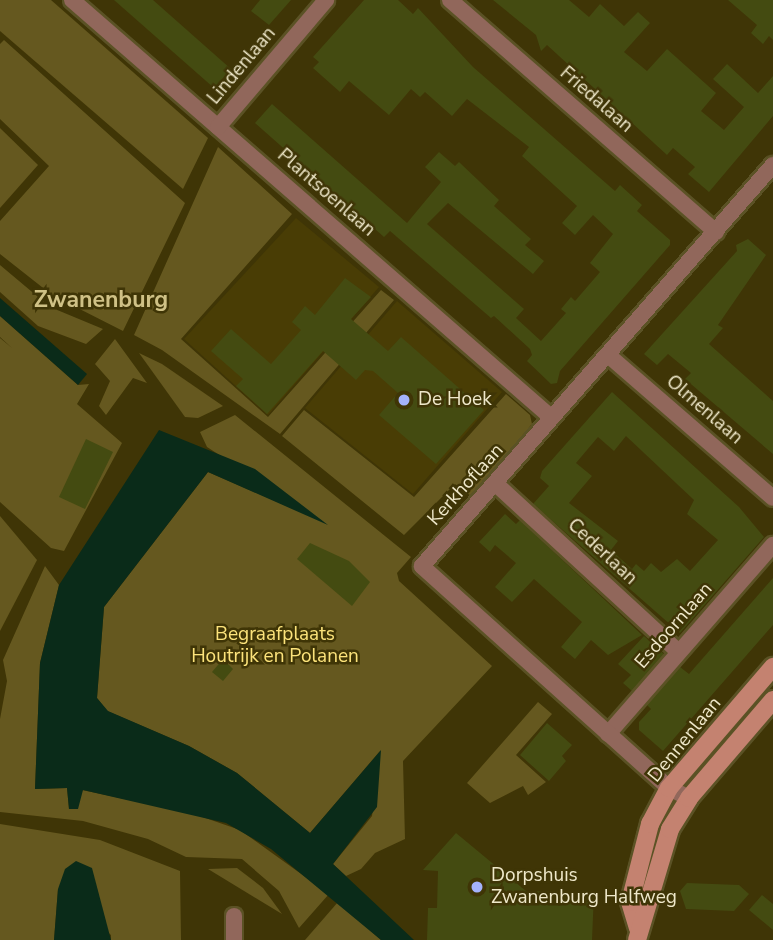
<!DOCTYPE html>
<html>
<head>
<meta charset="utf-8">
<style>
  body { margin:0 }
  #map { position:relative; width:773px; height:940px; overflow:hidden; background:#3f3506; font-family:"Nunito Sans",sans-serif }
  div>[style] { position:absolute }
  .built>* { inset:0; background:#493d05 }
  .green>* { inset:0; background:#65581f }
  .water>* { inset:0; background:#0a2b19 }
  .building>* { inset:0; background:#444b11 }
  .roads { filter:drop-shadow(2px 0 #5b5225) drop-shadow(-2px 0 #5b5225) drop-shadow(0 2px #5b5225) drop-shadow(0 -2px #5b5225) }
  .minor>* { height:16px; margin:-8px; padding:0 8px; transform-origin:8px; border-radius:8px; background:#91675b }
  .secondary>* { height:18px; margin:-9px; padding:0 9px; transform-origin:9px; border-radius:9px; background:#c48270 }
  .dots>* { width:19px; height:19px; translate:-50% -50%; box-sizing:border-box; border:4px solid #3f3506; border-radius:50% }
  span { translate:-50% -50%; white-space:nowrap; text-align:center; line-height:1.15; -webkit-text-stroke:5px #3f3506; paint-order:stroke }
  .street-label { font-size:19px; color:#efe8ca }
  .poi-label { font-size:19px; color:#efe8ca }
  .left { translate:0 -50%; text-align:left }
  .park-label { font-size:19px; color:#fce37b }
  .quarter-label { font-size:23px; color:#cfc186; font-weight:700 }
</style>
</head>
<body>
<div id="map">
  <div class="built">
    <i style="clip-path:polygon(296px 218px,379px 287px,268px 415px,184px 339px)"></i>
    <i style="clip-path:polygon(397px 301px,502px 392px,413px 494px,305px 408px)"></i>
  </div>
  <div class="green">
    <i style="clip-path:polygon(0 0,51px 0,208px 138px,183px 189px,0 31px)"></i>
    <i style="clip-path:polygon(4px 40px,185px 203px,123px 331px,52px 295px,0 254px,0 221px,49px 166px,0 119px,0 44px)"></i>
    <i style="clip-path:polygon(0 128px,38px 165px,0 208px)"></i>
    <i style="clip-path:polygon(218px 147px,292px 214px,181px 339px,268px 417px,381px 290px,394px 300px,280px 434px,162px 350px,134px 335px)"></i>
    <i style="clip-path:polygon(0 265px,50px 307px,103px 329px,86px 344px,38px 326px,0 292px)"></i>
    <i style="clip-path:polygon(0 316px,78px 385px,89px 384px,77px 404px,122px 443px,64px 551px,51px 548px,0 502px,0 338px,12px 348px,0 337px)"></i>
    <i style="clip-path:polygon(115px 339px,147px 383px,133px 378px,106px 415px,99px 406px,110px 381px,95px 364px)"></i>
    <i style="clip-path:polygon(139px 353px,162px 364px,223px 406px,198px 418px,185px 417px)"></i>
    <i style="clip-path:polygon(506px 394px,530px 415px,532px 424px,471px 496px,455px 484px,404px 535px,282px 436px,304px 410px,414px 497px)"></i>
    <i style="clip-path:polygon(235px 415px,411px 557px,397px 573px,399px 581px,492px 666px,403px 761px,405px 839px,375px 853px,361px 869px,346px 876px,333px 864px,372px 816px,380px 751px,310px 833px,237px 773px,189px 746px,107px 711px,97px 698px,104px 607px,208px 472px,324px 522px,207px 447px,200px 432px)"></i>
    <i style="clip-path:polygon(0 516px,37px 560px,0 631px)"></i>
    <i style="clip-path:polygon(45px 566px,59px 585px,40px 663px,35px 789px,67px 788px,69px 809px,82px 790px,191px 813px,240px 830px,329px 894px,299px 928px,279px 891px,242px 859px,186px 857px,148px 839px,83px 821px,0 812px,0 719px,7px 681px,3px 660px)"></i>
    <i style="clip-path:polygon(538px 702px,552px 714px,516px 755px,546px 782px,528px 795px,523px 786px,490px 803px,467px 783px)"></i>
    <i style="clip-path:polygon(0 824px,100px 840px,180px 871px,181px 940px,111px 940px,111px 935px,58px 889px,54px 940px,0 940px)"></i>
    <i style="clip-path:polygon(237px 868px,263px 888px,282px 914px,208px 869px)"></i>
    <i style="clip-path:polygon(338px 902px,381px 940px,305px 940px)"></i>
  </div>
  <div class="water">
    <i style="clip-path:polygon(0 298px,87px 374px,78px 385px,0 316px)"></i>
    <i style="clip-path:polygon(159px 430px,255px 469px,328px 525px,208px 472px,104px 607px,97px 698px,108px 711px,189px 746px,237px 773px,310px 833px,381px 750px,377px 807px,333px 864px,414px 940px,381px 940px,271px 849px,226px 823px,83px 790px,78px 809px,69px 809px,67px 788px,35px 789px,40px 663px,59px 585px)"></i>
    <i style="clip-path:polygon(76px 861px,92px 868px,111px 940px,54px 940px,58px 889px,65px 869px)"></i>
  </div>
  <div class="building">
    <i style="clip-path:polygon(114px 0,153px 0,231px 69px,214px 88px)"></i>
    <i style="clip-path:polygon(260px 0,291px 0,269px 25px,251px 11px)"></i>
    <i style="clip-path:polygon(364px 0,398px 0,413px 14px,418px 8px,473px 67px,615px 191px,620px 185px,642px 205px,637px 211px,670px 240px,670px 245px,560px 371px,557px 383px,551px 384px,527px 361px,532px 355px,530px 349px,494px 316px,491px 318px,390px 231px,384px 237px,255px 123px,272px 104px,407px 223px,441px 182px,425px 167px,439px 152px,455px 166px,459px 162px,499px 200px,494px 206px,531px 239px,525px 245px,544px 261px,533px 274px,448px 203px,427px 224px,524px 309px,516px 318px,541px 341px,566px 313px,561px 309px,571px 297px,575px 301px,600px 272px,590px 263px,613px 234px,593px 215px,575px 235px,562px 223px,577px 206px,522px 156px,529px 147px,467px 99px,452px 116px,425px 92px,420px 97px,411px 89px,389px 115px,349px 81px,340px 92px,313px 68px,319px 62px,313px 57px)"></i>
    <i style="clip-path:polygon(493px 0,569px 0,589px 17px,600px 4px,624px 26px,638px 12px,650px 23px,624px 52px,647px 71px,667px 49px,716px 93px,701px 111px,724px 130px,744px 107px,713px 79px,727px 64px,758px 93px,773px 76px,773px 116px,709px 192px,688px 174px,695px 167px,673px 148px,667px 155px,547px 45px,541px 51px,536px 35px)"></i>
    <i style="clip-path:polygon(728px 0,773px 0,773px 40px,769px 36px,763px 44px,751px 33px,757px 25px)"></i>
    <i style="clip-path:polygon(748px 239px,766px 255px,718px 325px,723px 328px,709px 344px,773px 401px,773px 454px,685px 379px,691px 373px,668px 354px,657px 365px,644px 354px,737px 251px,736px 245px)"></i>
    <i style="clip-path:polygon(345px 278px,371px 297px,351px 319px,388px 351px,401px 337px,484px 410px,436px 464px,379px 415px,398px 393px,373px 371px,365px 370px,356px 380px,323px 351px,267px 414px,236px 386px,243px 379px,211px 351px,231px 329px,271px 364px,301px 330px,292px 322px,305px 306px,315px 315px)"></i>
    <i style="clip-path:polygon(evenodd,612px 392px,739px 507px,764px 537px,680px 633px,533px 504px,549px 486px,540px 478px,542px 471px,612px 392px,626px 436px,694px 500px,687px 514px,718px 540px,690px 571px,677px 559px,661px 572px,651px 563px,644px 571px,636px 564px,632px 569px,611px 550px,618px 541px,569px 503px,592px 476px,576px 463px,598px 437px,614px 451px,626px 436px)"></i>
    <i style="clip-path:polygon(86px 439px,113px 452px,85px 509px,59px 497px)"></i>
    <i style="clip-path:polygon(505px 514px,516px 524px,520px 520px,642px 635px,608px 655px,591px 640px,575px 659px,561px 647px,582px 622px,534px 579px,512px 602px,495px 587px,516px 563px,495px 545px,490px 552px,479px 542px)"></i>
    <i style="clip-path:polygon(310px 543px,349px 561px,370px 582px,352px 606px,297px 559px)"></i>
    <i style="clip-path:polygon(773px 578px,773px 625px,663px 751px,639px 730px,639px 722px,651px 709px,647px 705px,680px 667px,689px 674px)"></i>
    <i style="clip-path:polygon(644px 636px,664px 654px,632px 691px,623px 683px,631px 675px,618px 664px)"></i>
    <i style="clip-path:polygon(223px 659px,233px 669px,223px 681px,212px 672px)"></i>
    <i style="clip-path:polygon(547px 723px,572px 745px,562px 756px,566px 761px,549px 781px,520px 755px)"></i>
    <i style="clip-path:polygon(456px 833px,526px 891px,594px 893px,592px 940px,427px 940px,428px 908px,437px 908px,438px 871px,423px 870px)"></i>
    <i style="clip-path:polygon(687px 883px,739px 885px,749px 894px,734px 911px,686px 909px,680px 891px)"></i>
    <i style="clip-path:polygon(762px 895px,773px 904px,773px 930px,749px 910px)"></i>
  </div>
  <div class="roads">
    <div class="minor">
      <i style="left:72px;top:0;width:636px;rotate:41.05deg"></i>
      <i style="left:450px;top:0;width:353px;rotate:41.1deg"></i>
      <i style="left:218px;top:127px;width:167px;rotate:-49.6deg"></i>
      <i style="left:608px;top:355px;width:218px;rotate:40.9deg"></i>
      <i style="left:496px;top:484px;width:248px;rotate:42.6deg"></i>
      <i style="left:608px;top:734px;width:251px;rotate:-48.9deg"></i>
      <i style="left:689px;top:798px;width:22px;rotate:-153deg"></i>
      <i style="left:669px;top:788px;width:332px;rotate:-138.1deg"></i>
      <i style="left:422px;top:566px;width:533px;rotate:-48.8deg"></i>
      <i style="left:234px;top:916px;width:24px;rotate:90deg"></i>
    </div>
    <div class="secondary">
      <i style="left:638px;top:928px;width:27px;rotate:-107deg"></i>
      <i style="left:630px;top:902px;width:81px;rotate:-75.6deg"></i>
      <i style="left:650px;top:824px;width:41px;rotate:-62.2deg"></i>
      <i style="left:669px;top:788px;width:160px;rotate:-49.3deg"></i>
      <i style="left:637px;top:940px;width:116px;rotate:-73.4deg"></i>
      <i style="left:670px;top:829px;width:36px;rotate:-58deg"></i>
      <i style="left:689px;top:798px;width:129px;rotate:-49.4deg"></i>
    </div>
  </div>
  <div class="dots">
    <i style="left:404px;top:400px;background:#a4b2fc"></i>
    <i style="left:477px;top:887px;background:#a4b2fc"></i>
  </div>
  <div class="street-label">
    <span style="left:242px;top:66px;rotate:-50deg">Lindenlaan</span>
    <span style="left:596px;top:100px;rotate:41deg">Friedalaan</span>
    <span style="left:326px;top:193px;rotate:41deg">Plantsoenlaan</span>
    <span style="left:704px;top:410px;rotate:41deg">Olmenlaan</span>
    <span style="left:466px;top:485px;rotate:-48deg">Kerkhoflaan</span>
    <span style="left:602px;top:552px;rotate:43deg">Cederlaan</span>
    <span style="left:674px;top:626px;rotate:-49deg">Esdoornlaan</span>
    <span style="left:685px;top:740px;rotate:-51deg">Dennenlaan</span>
  </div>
  <div class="poi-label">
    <span class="left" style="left:418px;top:400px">De Hoek</span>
    <span class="left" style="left:491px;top:887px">Dorpshuis<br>Zwanenburg Halfweg</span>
  </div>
  <div class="park-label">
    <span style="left:275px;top:646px">Begraafplaats<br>Houtrijk en Polanen</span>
  </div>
  <div class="quarter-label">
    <span style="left:101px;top:300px">Zwanenburg</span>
  </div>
</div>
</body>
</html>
